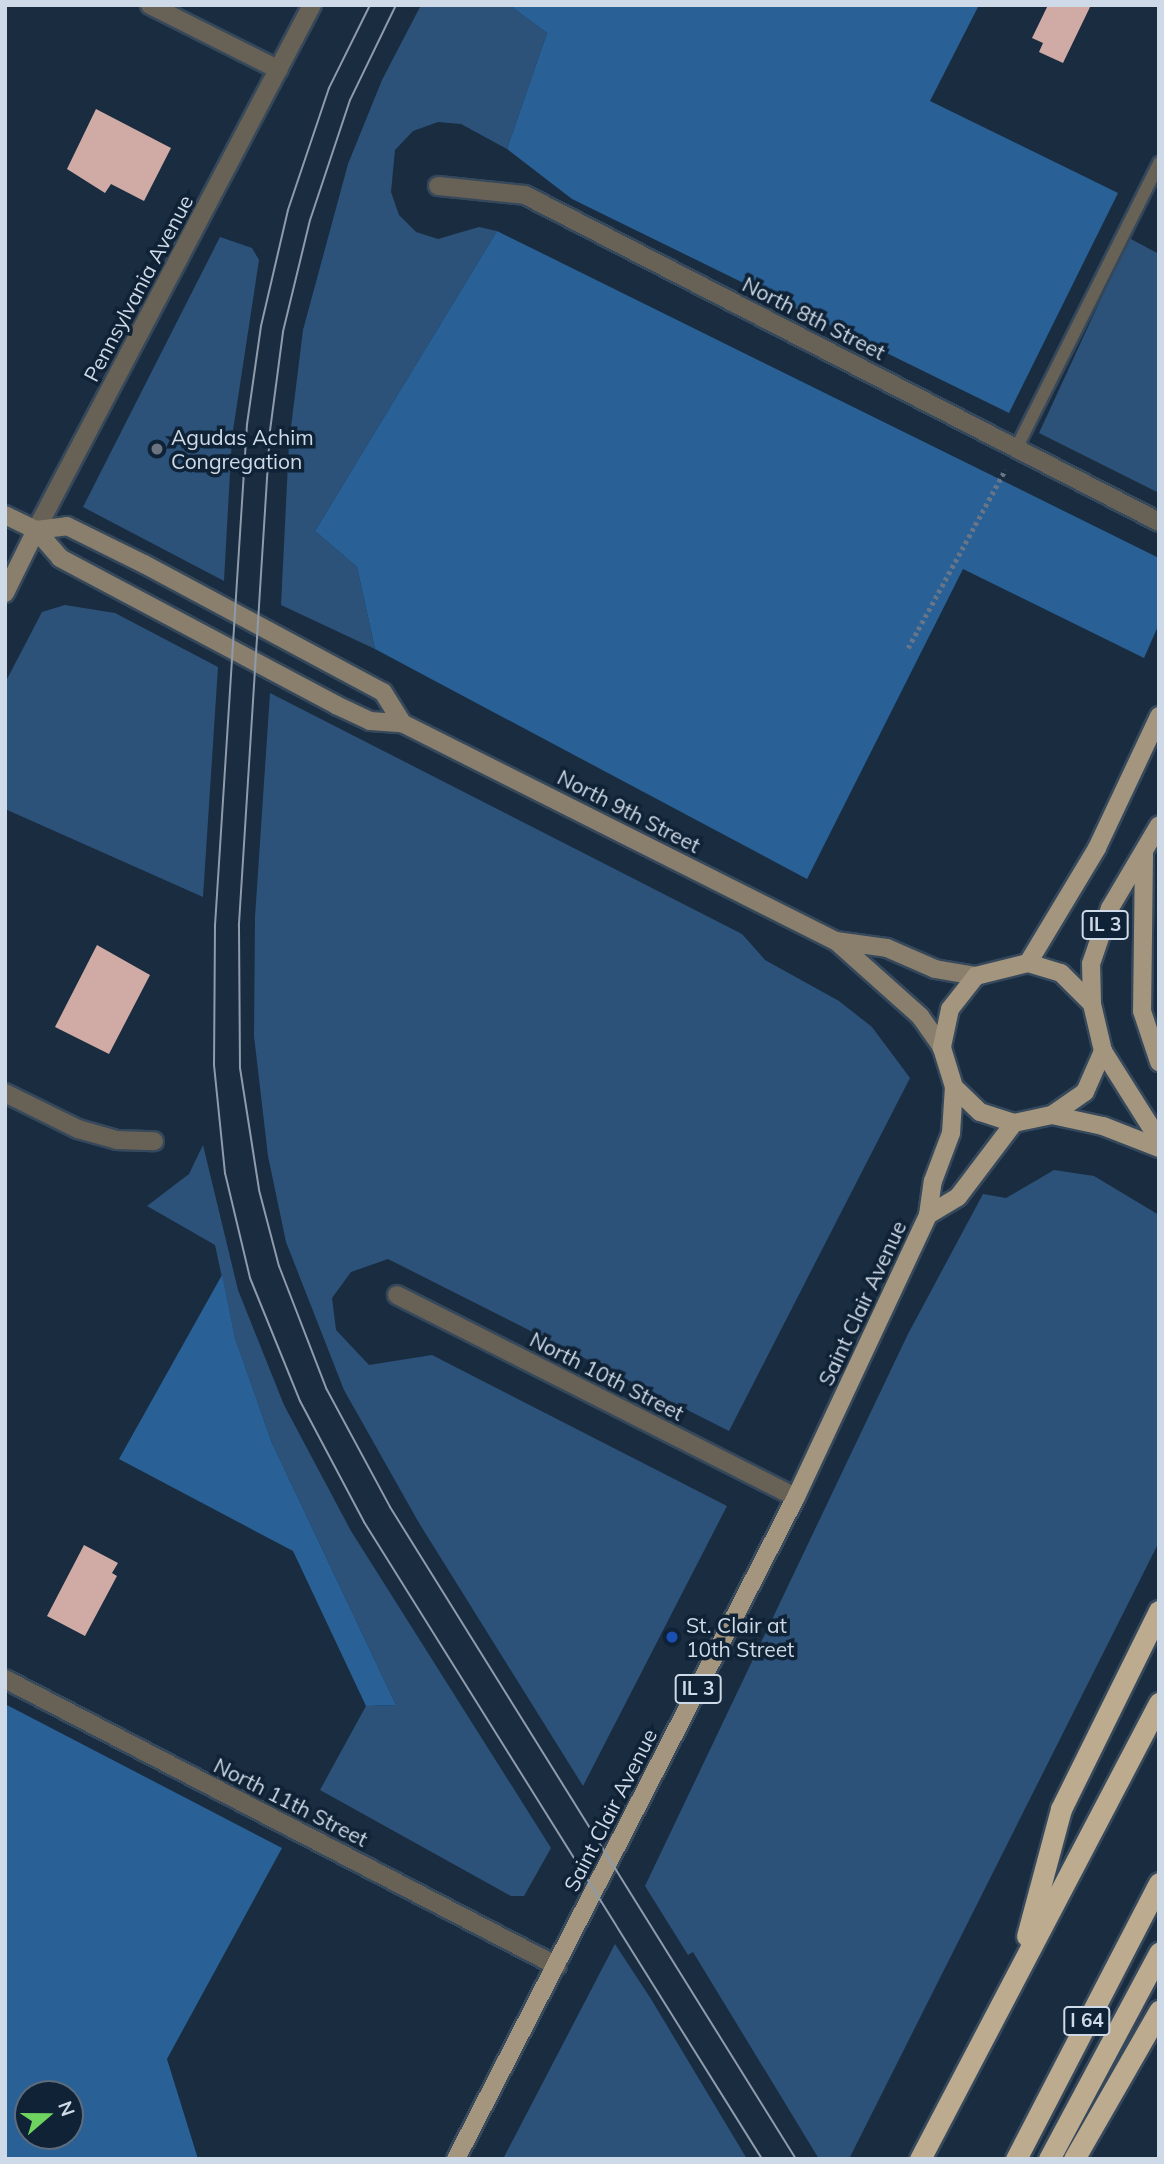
<!DOCTYPE html>
<html>
<head>
<meta charset="utf-8">
<style>
  body { margin:0 }
  #map { position:relative; width:1164px; height:2164px; overflow:hidden; background:#192c40; font-family:Mulish,sans-serif }
  div>[style] { position:absolute }
  .green>* { inset:0; background:#2c527a }
  .forest>* { inset:0; background:#296096 }
  .building>* { inset:0; background:#d0aaa5 }
  .path>* { height:4.5px; margin-top:-2.25px; transform-origin:0; background:repeating-linear-gradient(90deg,#667587 0 3.5px,transparent 0 7px) }
  .roads { filter:drop-shadow(2px 0 #36485b) drop-shadow(-2px 0 #36485b) drop-shadow(0 2px #36485b) drop-shadow(0 -2px #36485b) }
  .lane>* { height:12px; margin:-6px; padding:0 6px; transform-origin:6px; border-radius:6px; background:#686155 }
  .street>* { height:18px; margin:-9px; padding:0 9px; transform-origin:9px; border-radius:9px; background:#686155 }
  .secondary>* { height:18px; margin:-9px; padding:0 9px; transform-origin:9px; border-radius:9px; background:#8a7f6c }
  .primary>* { height:18px; margin:-9px; padding:0 9px; transform-origin:9px; border-radius:9px; background:#a4967e }
  .highway>* { height:21px; margin:-10.5px; padding:0 10.5px; transform-origin:10.5px; border-radius:10.5px; background:#bcab8e }
  .tram>* { height:2px; margin:-1px; padding:0 1px; transform-origin:1px; border-radius:1px; background:#8d9bab }
  .dots>* { width:19px; height:19px; translate:-50% -50%; box-sizing:border-box; border:4px solid #102235; border-radius:50% }
  span { translate:-50% -50%; white-space:nowrap; text-align:center; line-height:1.15; -webkit-text-stroke:7px #102235; paint-order:stroke }
  .shield-label span { padding:2px 5px; background:#102235; border:2px solid; border-radius:5px; -webkit-text-stroke-width:0 }
  .shield-label { font-size:19px; color:#cfdae8; font-weight:700 }
  .street-label { font-size:21px; color:#cfdae8 }
  .poi-label { font-size:21px; color:#cfdae8 }
  .left { translate:0 -50%; text-align:left }
  .frame { position:absolute; inset:0; border:7px solid #cfdae8; pointer-events:none }
  .north { position:absolute; left:14px; top:2080px; width:70px; height:70px; box-sizing:border-box; background:#102235; border:2px solid #5c6c7d; border-radius:50%; rotate:70deg; font-size:19px; font-weight:700; line-height:28px; text-align:center; color:#cfdae8 }
  .north::after { content:''; display:block; margin:auto; width:24px; height:32px; background:#6fd360; clip-path:polygon(50% 0,100% 100%,50% 72%,0 100%) }
</style>
</head>
<body>
<div id="map">
  <div class="green">
    <i style="clip-path:polygon(421px 5px,509px 5px,547px 33px,507px 149px,461px 124px,438px 122px,413px 131px,395px 150px,391px 192px,399px 215px,416px 232px,438px 239px,479px 227px,497px 231px,315px 531px,357px 567px,375px 649px,281px 605px,289px 443px,303px 330px,348px 164px,382px 80px)"></i>
    <i style="clip-path:polygon(220px 237px,252px 248px,259px 260px,232px 437px,224px 581px,83px 507px)"></i>
    <i style="clip-path:polygon(1129px 238px,1159px 254px,1159px 493px,1039px 433px)"></i>
    <i style="clip-path:polygon(65px 605px,115px 613px,218px 667px,203px 897px,5px 809px,5px 683px,42px 612px)"></i>
    <i style="clip-path:polygon(270px 693px,742px 934px,765px 960px,839px 1001px,872px 1027px,910px 1078px,729px 1431px,388px 1259px,351px 1272px,332px 1298px,336px 1330px,369px 1365px,432px 1355px,727px 1506px,583px 1786px,419px 1523px,344px 1390px,286px 1242px,268px 1156px,254px 1036px,255px 917px)"></i>
    <i style="clip-path:polygon(203px 1145px,238px 1290px,284px 1405px,351px 1531px,551px 1848px,524px 1896px,511px 1896px,320px 1790px,366px 1706px,396px 1705px,272px 1443px,235px 1338px,215px 1245px,147px 1206px,189px 1174px)"></i>
    <i style="clip-path:polygon(1054px 1170px,1094px 1176px,1159px 1215px,1159px 1542px,849px 2159px,819px 2159px,693px 1952px,688px 1955px,645px 1886px,908px 1334px,983px 1194px,1006px 1198px)"></i>
    <i style="clip-path:polygon(615px 1944px,651px 1999px,747px 2159px,503px 2159px)"></i>
  </div>
  <div class="forest">
    <i style="clip-path:polygon(509px 5px,979px 5px,930px 101px,1118px 193px,1009px 413px,572px 199px,507px 149px,547px 33px)"></i>
    <i style="clip-path:polygon(497px 231px,1159px 558px,1159px 624px,1144px 658px,963px 569px,807px 879px,375px 649px,357px 567px,315px 531px)"></i>
    <i style="clip-path:polygon(222px 1275px,235px 1338px,272px 1443px,396px 1705px,366px 1706px,293px 1551px,119px 1459px)"></i>
    <i style="clip-path:polygon(evenodd,5px 1704px,282px 1848px,167px 2059px,198px 2159px,5px 2159px,5px 1704px,28px 2094px,70px 2094px,70px 2136px,28px 2136px,28px 2094px)"></i>
  </div>
  <div class="building">
    <i style="clip-path:polygon(1048px 5px,1091px 5px,1063px 63px,1039px 52px,1043px 43px,1032px 38px)"></i>
    <i style="clip-path:polygon(96px 109px,171px 148px,144px 201px,111px 184px,105px 193px,67px 169px)"></i>
    <i style="clip-path:polygon(97px 945px,150px 975px,109px 1054px,55px 1027px)"></i>
    <i style="clip-path:polygon(84px 1545px,118px 1563px,112px 1573px,117px 1576px,85px 1636px,47px 1616px)"></i>
  </div>
  <div class="path">
    <i style="left:908px;top:648px;width:203px;rotate:-61.4deg"></i>
  </div>
  <div class="roads">
    <div class="lane">
      <i style="left:1016px;top:449px;width:320px;rotate:-63.4deg"></i>
    </div>
    <div class="street">
      <i style="left:150px;top:5px;width:144px;rotate:26.7deg"></i>
      <i style="left:438px;top:186px;width:87px;rotate:5.9deg"></i>
      <i style="left:525px;top:195px;width:713px;rotate:27.28deg"></i>
      <i style="left:36px;top:530px;width:593px;rotate:-62.27deg"></i>
      <i style="left:5px;top:1093px;width:81px;rotate:26.3deg"></i>
      <i style="left:78px;top:1129px;width:41px;rotate:15.8deg"></i>
      <i style="left:117px;top:1140px;width:37px;rotate:2deg"></i>
      <i style="left:397px;top:1295px;width:447px;rotate:26.9deg"></i>
      <i style="left:5px;top:1679px;width:622px;rotate:27.47deg"></i>
    </div>
    <div class="secondary">
      <i style="left:5px;top:515px;width:34px;rotate:26deg"></i>
      <i style="left:36px;top:530px;width:37px;rotate:49deg"></i>
      <i style="left:60px;top:558px;width:313px;rotate:28deg"></i>
      <i style="left:336px;top:705px;width:38px;rotate:25deg"></i>
      <i style="left:370px;top:721px;width:32px;rotate:4deg"></i>
      <i style="left:402px;top:723px;width:486px;rotate:26.7deg"></i>
      <i style="left:836px;top:941px;width:113px;rotate:41.8deg"></i>
      <i style="left:920px;top:1016px;width:39px;rotate:55deg"></i>
      <i style="left:36px;top:530px;width:31px;rotate:-7deg"></i>
      <i style="left:67px;top:526px;width:86px;rotate:26.3deg"></i>
      <i style="left:144px;top:564px;width:271px;rotate:28.2deg"></i>
      <i style="left:383px;top:692px;width:36px;rotate:58deg"></i>
      <i style="left:5px;top:593px;width:70px;rotate:-63.8deg"></i>
      <i style="left:836px;top:941px;width:51px;rotate:7.8deg"></i>
      <i style="left:887px;top:948px;width:52px;rotate:23.6deg"></i>
      <i style="left:935px;top:969px;width:42px;rotate:9.7deg"></i>
    </div>
    <div class="primary">
      <i style="left:1144px;top:853px;width:158px;rotate:90.7deg"></i>
      <i style="left:1142px;top:1011px;width:54px;rotate:71.6deg"></i>
      <i style="left:1028px;top:963px;width:134px;rotate:-59deg"></i>
      <i style="left:1097px;top:848px;width:146px;rotate:-64.8deg"></i>
      <i style="left:1092px;top:1004px;width:44px;rotate:-135deg"></i>
      <i style="left:1061px;top:973px;width:34px;rotate:-163deg"></i>
      <i style="left:1028px;top:963px;width:54px;rotate:166deg"></i>
      <i style="left:976px;top:976px;width:42px;rotate:128.2deg"></i>
      <i style="left:950px;top:1009px;width:40px;rotate:102deg"></i>
      <i style="left:942px;top:1048px;width:41px;rotate:72.9deg"></i>
      <i style="left:954px;top:1087px;width:36px;rotate:44deg"></i>
      <i style="left:980px;top:1112px;width:36px;rotate:18deg"></i>
      <i style="left:1014px;top:1123px;width:39px;rotate:-12deg"></i>
      <i style="left:1052px;top:1115px;width:40px;rotate:-34.9deg"></i>
      <i style="left:1085px;top:1092px;width:45px;rotate:-66.3deg"></i>
      <i style="left:1103px;top:1051px;width:48px;rotate:-103.2deg"></i>
      <i style="left:1092px;top:1004px;width:40px;rotate:-91.4deg"></i>
      <i style="left:1091px;top:964px;width:59px;rotate:-71.3deg"></i>
      <i style="left:1110px;top:908px;width:96px;rotate:-59.4deg"></i>
      <i style="left:1103px;top:1051px;width:105px;rotate:57.8deg"></i>
      <i style="left:1052px;top:1115px;width:52px;rotate:12.2deg"></i>
      <i style="left:1103px;top:1126px;width:60px;rotate:21.4deg"></i>
      <i style="left:928px;top:1215px;width:35px;rotate:-31deg"></i>
      <i style="left:958px;top:1197px;width:93px;rotate:-52.9deg"></i>
      <i style="left:456px;top:2159px;width:744px;rotate:-62.82deg"></i>
      <i style="left:796px;top:1497px;width:311px;rotate:-64.9deg"></i>
      <i style="left:928px;top:1215px;width:34px;rotate:-82deg"></i>
      <i style="left:933px;top:1181px;width:51px;rotate:-69.4deg"></i>
      <i style="left:951px;top:1133px;width:46px;rotate:-86.3deg"></i>
    </div>
    <div class="highway">
      <i style="left:1027px;top:1936px;width:131px;rotate:-75deg"></i>
      <i style="left:1061px;top:1809px;width:221px;rotate:-63.7deg"></i>
      <i style="left:920px;top:2159px;width:515px;rotate:-62.34deg"></i>
      <i style="left:1016px;top:2159px;width:311px;rotate:-62.6deg"></i>
      <i style="left:1049px;top:2159px;width:234px;rotate:-61.9deg"></i>
      <i style="left:1074px;top:2159px;width:171px;rotate:-60.1deg"></i>
    </div>
  </div>
  <div class="tram">
    <i style="left:370px;top:5px;width:93px;rotate:116.3deg"></i>
    <i style="left:329px;top:88px;width:129px;rotate:108.6deg"></i>
    <i style="left:288px;top:210px;width:119px;rotate:103.1deg"></i>
    <i style="left:261px;top:326px;width:99px;rotate:98.1deg"></i>
    <i style="left:247px;top:424px;width:502px;rotate:93.65deg"></i>
    <i style="left:215px;top:925px;width:140px;rotate:90.4deg"></i>
    <i style="left:214px;top:1065px;width:109px;rotate:84.2deg"></i>
    <i style="left:225px;top:1173px;width:108px;rotate:76.6deg"></i>
    <i style="left:250px;top:1278px;width:133px;rotate:67.9deg"></i>
    <i style="left:300px;top:1401px;width:137px;rotate:62.1deg"></i>
    <i style="left:364px;top:1522px;width:751px;rotate:58deg"></i>
    <i style="left:396px;top:5px;width:106px;rotate:115.8deg"></i>
    <i style="left:350px;top:100px;width:126px;rotate:108.4deg"></i>
    <i style="left:310px;top:220px;width:115px;rotate:103.6deg"></i>
    <i style="left:283px;top:332px;width:100px;rotate:97.5deg"></i>
    <i style="left:270px;top:431px;width:496px;rotate:93.6deg"></i>
    <i style="left:239px;top:926px;width:142px;rotate:89.6deg"></i>
    <i style="left:240px;top:1068px;width:123px;rotate:81.1deg"></i>
    <i style="left:259px;top:1190px;width:79px;rotate:75.3deg"></i>
    <i style="left:279px;top:1266px;width:131px;rotate:68.9deg"></i>
    <i style="left:326px;top:1388px;width:135px;rotate:61.7deg"></i>
    <i style="left:390px;top:1507px;width:768px;rotate:58.09deg"></i>
  </div>
  <div class="dots">
    <i style="left:157px;top:449px;background:#6b7280"></i>
    <i style="left:672px;top:1637px;background:#1a4fb4"></i>
  </div>
  <div class="shield-label">
    <span style="left:1105px;top:925px">IL 3</span>
    <span style="left:698px;top:1689px">IL 3</span>
    <span style="left:1087px;top:2021px">I 64</span>
  </div>
  <div class="street-label">
    <span style="left:138px;top:288px;rotate:-62deg">Pennsylvania Avenue</span>
    <span style="left:814px;top:318px;rotate:27deg">North 8th Street</span>
    <span style="left:629px;top:811px;rotate:27deg">North 9th Street</span>
    <span style="left:862px;top:1303px;rotate:-65deg">Saint Clair Avenue</span>
    <span style="left:607px;top:1376px;rotate:27deg">North 10th Street</span>
    <span style="left:291px;top:1802px;rotate:27deg">North 11th Street</span>
    <span style="left:610px;top:1810px;rotate:-63deg">Saint Clair Avenue</span>
  </div>
  <div class="poi-label">
    <span class="left" style="left:171px;top:449px">Agudas Achim<br>Congregation</span>
    <span class="left" style="left:686px;top:1637px">St. Clair at<br>10th Street</span>
  </div>
  <div class="frame"></div>
  <div class="north">N</div>
</div>
</body>
</html>
